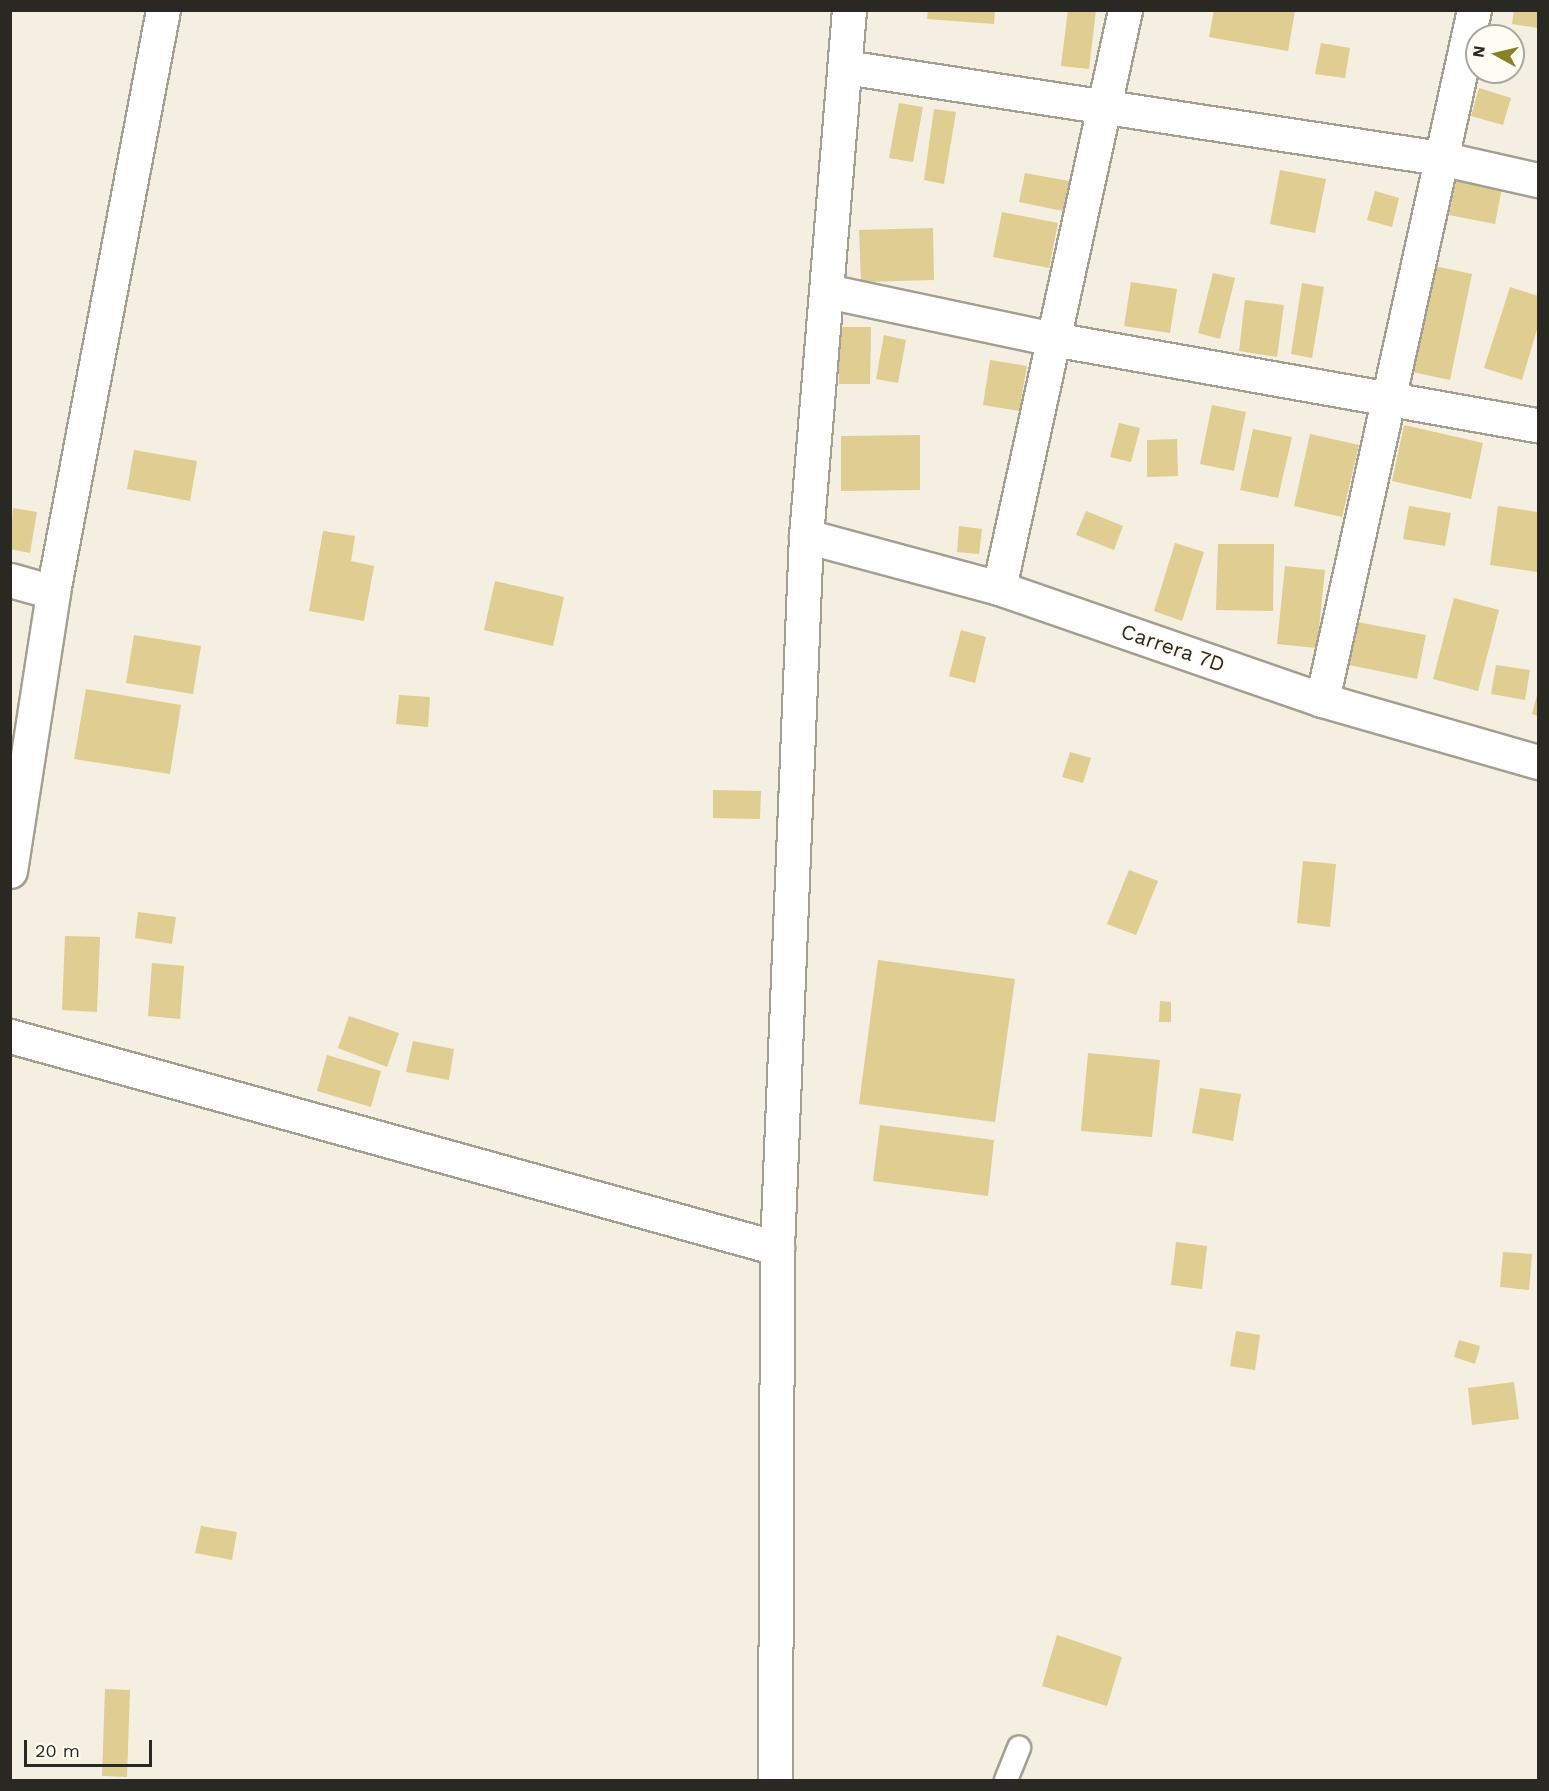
<!DOCTYPE html>
<html>
<head>
<meta charset="utf-8">
<style>
  body { margin:0 }
  #map { position:relative; width:1549px; height:1791px; overflow:hidden; background:#f4efe0; font-family:"Work Sans",sans-serif }
  div>[style] { position:absolute }
  .building>* { inset:0; background:#dfcd91 }
  .roads { filter:drop-shadow(2px 0 #a39f91) drop-shadow(-2px 0 #a39f91) drop-shadow(0 2px #a39f91) drop-shadow(0 -2px #a39f91) }
  .lane>* { height:22px; margin:-11px; padding:0 11px; transform-origin:11px; border-radius:11px; background:#fff }
  .street>* { height:33px; margin:-16.5px; padding:0 16.5px; transform-origin:16.5px; border-radius:16.5px; background:#fff }
  span { translate:-50% -50%; white-space:nowrap; text-align:center; line-height:1.15; -webkit-text-stroke:4.5px #fffcf4; paint-order:stroke }
  .street-label { font-size:21px; color:#2a2822 }
  .frame { position:absolute; inset:0; border:12px solid #2a2822; pointer-events:none }
  .north { position:absolute; left:1465px; top:24px; width:60px; height:60px; box-sizing:border-box; background:#fffcf4; border:2px solid #aaa7a0; border-radius:50%; rotate:278deg; font-size:16px; font-weight:700; line-height:24px; text-align:center; color:#2a2822 }
  .north::after { content:''; display:block; margin:auto; width:21px; height:27px; background:#8b8027; clip-path:polygon(50% 0,100% 100%,50% 72%,0 100%) }
  .scale { position:absolute; left:24px; top:1740px; width:128px; height:27px; box-sizing:border-box; border:3px solid #2a2822; border-top:0; padding-left:8px; font-size:18px; line-height:21px; white-space:nowrap; color:#2a2822; -webkit-text-stroke:4px #fffcf4; paint-order:stroke }
</style>
</head>
<body>
<div id="map">
  <div class="building">
    <i style="clip-path:polygon(928px 10px,995px 10px,994px 24px,927px 19px)"></i>
    <i style="clip-path:polygon(1068px 10px,1096px 10px,1089px 69px,1061px 66px)"></i>
    <i style="clip-path:polygon(1214px 10px,1295px 11px,1288px 51px,1209px 37px)"></i>
    <i style="clip-path:polygon(1514px 10px,1538px 10px,1538px 28px,1512px 24px)"></i>
    <i style="clip-path:polygon(1321px 43px,1350px 48px,1345px 78px,1315px 74px)"></i>
    <i style="clip-path:polygon(1479px 88px,1511px 98px,1503px 125px,1471px 116px)"></i>
    <i style="clip-path:polygon(899px 103px,923px 107px,913px 162px,889px 158px)"></i>
    <i style="clip-path:polygon(934px 109px,956px 112px,944px 184px,924px 180px)"></i>
    <i style="clip-path:polygon(1459px 168px,1504px 177px,1495px 224px,1449px 215px)"></i>
    <i style="clip-path:polygon(1280px 170px,1326px 179px,1315px 233px,1270px 224px)"></i>
    <i style="clip-path:polygon(1025px 173px,1069px 181px,1063px 211px,1019px 202px)"></i>
    <i style="clip-path:polygon(1375px 191px,1399px 198px,1392px 227px,1367px 220px)"></i>
    <i style="clip-path:polygon(1002px 212px,1058px 223px,1049px 268px,993px 257px)"></i>
    <i style="clip-path:polygon(933px 228px,934px 280px,861px 282px,859px 230px)"></i>
    <i style="clip-path:polygon(1425px 264px,1472px 274px,1450px 380px,1402px 370px)"></i>
    <i style="clip-path:polygon(1213px 273px,1235px 278px,1220px 339px,1198px 333px)"></i>
    <i style="clip-path:polygon(1131px 282px,1177px 289px,1170px 333px,1124px 326px)"></i>
    <i style="clip-path:polygon(1302px 283px,1324px 287px,1312px 358px,1291px 354px)"></i>
    <i style="clip-path:polygon(1510px 287px,1538px 296px,1538px 326px,1522px 380px,1484px 368px)"></i>
    <i style="clip-path:polygon(1245px 300px,1284px 305px,1277px 357px,1239px 351px)"></i>
    <i style="clip-path:polygon(839px 327px,871px 327px,870px 384px,839px 384px)"></i>
    <i style="clip-path:polygon(884px 335px,906px 340px,898px 383px,876px 379px)"></i>
    <i style="clip-path:polygon(990px 360px,1027px 366px,1019px 411px,983px 405px)"></i>
    <i style="clip-path:polygon(1212px 405px,1246px 412px,1234px 471px,1200px 464px)"></i>
    <i style="clip-path:polygon(1119px 423px,1140px 428px,1131px 462px,1110px 457px)"></i>
    <i style="clip-path:polygon(1404px 425px,1483px 443px,1471px 499px,1392px 481px)"></i>
    <i style="clip-path:polygon(1253px 429px,1292px 437px,1278px 498px,1240px 490px)"></i>
    <i style="clip-path:polygon(1310px 434px,1359px 445px,1342px 517px,1294px 506px)"></i>
    <i style="clip-path:polygon(920px 435px,920px 490px,841px 491px,841px 436px)"></i>
    <i style="clip-path:polygon(1177px 439px,1178px 476px,1147px 477px,1147px 440px)"></i>
    <i style="clip-path:polygon(134px 450px,197px 461px,190px 501px,127px 489px)"></i>
    <i style="clip-path:polygon(1409px 506px,1451px 513px,1445px 546px,1403px 539px)"></i>
    <i style="clip-path:polygon(1498px 506px,1538px 512px,1538px 572px,1490px 565px)"></i>
    <i style="clip-path:polygon(13px 508px,37px 512px,30px 553px,10px 549px)"></i>
    <i style="clip-path:polygon(1086px 511px,1123px 526px,1114px 550px,1076px 535px)"></i>
    <i style="clip-path:polygon(959px 526px,982px 529px,979px 554px,957px 552px)"></i>
    <i style="clip-path:polygon(323px 531px,355px 536px,351px 561px,374px 566px,364px 621px,309px 611px)"></i>
    <i style="clip-path:polygon(1175px 543px,1204px 552px,1182px 621px,1154px 611px)"></i>
    <i style="clip-path:polygon(1218px 544px,1274px 544px,1273px 611px,1216px 610px)"></i>
    <i style="clip-path:polygon(1285px 566px,1325px 570px,1317px 648px,1277px 644px)"></i>
    <i style="clip-path:polygon(495px 581px,564px 597px,553px 646px,484px 630px)"></i>
    <i style="clip-path:polygon(1454px 598px,1499px 610px,1478px 691px,1433px 679px)"></i>
    <i style="clip-path:polygon(1357px 622px,1426px 635px,1417px 679px,1349px 665px)"></i>
    <i style="clip-path:polygon(961px 630px,986px 637px,975px 683px,949px 676px)"></i>
    <i style="clip-path:polygon(134px 635px,201px 646px,193px 694px,126px 683px)"></i>
    <i style="clip-path:polygon(1496px 665px,1530px 670px,1525px 700px,1491px 694px)"></i>
    <i style="clip-path:polygon(86px 689px,181px 705px,170px 774px,74px 759px)"></i>
    <i style="clip-path:polygon(1538px 691px,1538px 716px,1532px 714px)"></i>
    <i style="clip-path:polygon(399px 695px,430px 697px,428px 727px,396px 724px)"></i>
    <i style="clip-path:polygon(1070px 752px,1091px 758px,1083px 783px,1062px 777px)"></i>
    <i style="clip-path:polygon(713px 790px,761px 791px,760px 819px,713px 818px)"></i>
    <i style="clip-path:polygon(1303px 861px,1336px 864px,1330px 927px,1297px 923px)"></i>
    <i style="clip-path:polygon(1129px 870px,1158px 881px,1136px 935px,1107px 924px)"></i>
    <i style="clip-path:polygon(138px 912px,176px 917px,172px 944px,135px 938px)"></i>
    <i style="clip-path:polygon(65px 936px,100px 937px,97px 1012px,62px 1010px)"></i>
    <i style="clip-path:polygon(878px 960px,1015px 979px,995px 1122px,859px 1104px)"></i>
    <i style="clip-path:polygon(152px 963px,184px 966px,180px 1019px,148px 1016px)"></i>
    <i style="clip-path:polygon(1160px 1001px,1171px 1002px,1171px 1022px,1159px 1022px)"></i>
    <i style="clip-path:polygon(349px 1016px,399px 1033px,387px 1067px,338px 1048px)"></i>
    <i style="clip-path:polygon(413px 1041px,454px 1049px,449px 1080px,406px 1072px)"></i>
    <i style="clip-path:polygon(1088px 1053px,1160px 1060px,1152px 1137px,1081px 1131px)"></i>
    <i style="clip-path:polygon(327px 1055px,381px 1071px,371px 1107px,317px 1091px)"></i>
    <i style="clip-path:polygon(1200px 1088px,1241px 1094px,1233px 1141px,1192px 1133px)"></i>
    <i style="clip-path:polygon(880px 1125px,994px 1140px,988px 1196px,873px 1181px)"></i>
    <i style="clip-path:polygon(1176px 1242px,1207px 1246px,1202px 1289px,1171px 1285px)"></i>
    <i style="clip-path:polygon(1503px 1252px,1532px 1254px,1529px 1290px,1500px 1287px)"></i>
    <i style="clip-path:polygon(1236px 1331px,1260px 1335px,1255px 1370px,1230px 1366px)"></i>
    <i style="clip-path:polygon(1459px 1340px,1480px 1346px,1475px 1364px,1454px 1357px)"></i>
    <i style="clip-path:polygon(1514px 1382px,1519px 1419px,1472px 1425px,1468px 1388px)"></i>
    <i style="clip-path:polygon(201px 1526px,237px 1532px,232px 1560px,195px 1553px)"></i>
    <i style="clip-path:polygon(1057px 1635px,1122px 1657px,1107px 1706px,1042px 1686px)"></i>
    <i style="clip-path:polygon(105px 1689px,130px 1690px,127px 1777px,102px 1776px)"></i>
  </div>
  <div class="roads">
    <div class="lane">
      <i style="left:1006px;top:1780px;width:35px;rotate:-68deg"></i>
    </div>
    <div class="street">
      <i style="left:845px;top:67px;width:602px;rotate:8.7deg"></i>
      <i style="left:1440px;top:158px;width:100px;rotate:12.7deg"></i>
      <i style="left:827px;top:291px;width:231px;rotate:12deg"></i>
      <i style="left:1053px;top:339px;width:493px;rotate:10.1deg"></i>
      <i style="left:806px;top:536px;width:200px;rotate:15.1deg"></i>
      <i style="left:999px;top:588px;width:342px;rotate:19.1deg"></i>
      <i style="left:1322px;top:700px;width:225px;rotate:16deg"></i>
      <i style="left:10px;top:580px;width:45px;rotate:15.6deg"></i>
      <i style="left:999px;top:588px;width:592px;rotate:-77.7deg"></i>
      <i style="left:1322px;top:700px;width:707px;rotate:-77.58deg"></i>
      <i style="left:10px;top:871px;width:282px;rotate:-81.2deg"></i>
      <i style="left:53px;top:592px;width:592px;rotate:-79.3deg"></i>
      <i style="left:10px;top:1036px;width:796px;rotate:15.45deg"></i>
      <i style="left:775px;top:1780px;width:532px;rotate:-89.78deg"></i>
      <i style="left:777px;top:1248px;width:713px;rotate:-87.67deg"></i>
      <i style="left:806px;top:536px;width:528px;rotate:-85.33deg"></i>
    </div>
  </div>
  <div class="street-label">
    <span style="left:1173px;top:648px;rotate:19deg">Carrera 7D</span>
  </div>
  <div class="frame"></div>
  <div class="north">N</div>
  <div class="scale">20 m</div>
</div>
</body>
</html>
